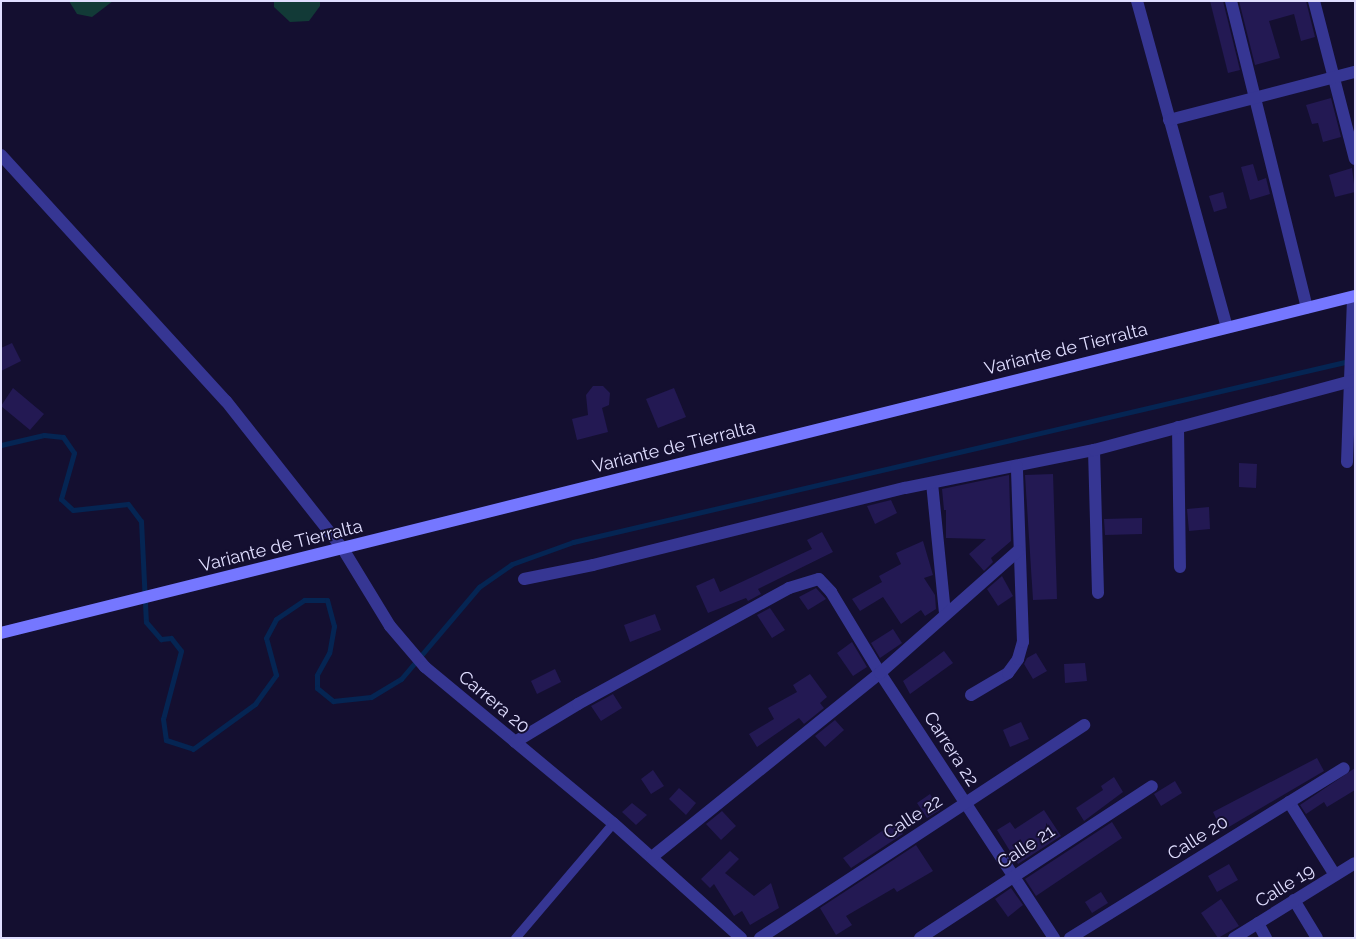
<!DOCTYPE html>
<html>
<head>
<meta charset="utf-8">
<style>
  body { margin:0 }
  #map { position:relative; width:1356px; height:939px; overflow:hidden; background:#140f30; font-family:Raleway,sans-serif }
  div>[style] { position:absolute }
  .green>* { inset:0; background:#123a37 }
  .stream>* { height:5px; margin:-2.5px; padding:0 2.5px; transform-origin:2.5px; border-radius:2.5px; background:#052553 }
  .building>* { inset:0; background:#231953 }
  .service>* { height:9px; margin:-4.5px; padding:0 4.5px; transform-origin:4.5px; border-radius:4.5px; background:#363693 }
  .minor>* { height:12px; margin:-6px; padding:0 6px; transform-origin:6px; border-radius:6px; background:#363693 }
  .secondary>* { height:12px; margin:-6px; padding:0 6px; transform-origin:6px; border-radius:6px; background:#7577ff }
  span { translate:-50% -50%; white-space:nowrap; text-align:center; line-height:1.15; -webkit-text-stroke:4px #140f30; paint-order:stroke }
  .street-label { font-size:18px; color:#e0deff }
  .frame { position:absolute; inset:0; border:2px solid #e0deff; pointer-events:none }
</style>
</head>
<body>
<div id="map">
  <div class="green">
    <i style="clip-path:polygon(69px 1px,113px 1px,92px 17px,77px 14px)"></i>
    <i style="clip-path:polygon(274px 1px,320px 1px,320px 6px,309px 21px,290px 22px,274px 7px)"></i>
  </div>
  <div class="stream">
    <i style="left:1px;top:445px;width:44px;rotate:-13.1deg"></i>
    <i style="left:44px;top:435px;width:19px;rotate:6deg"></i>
    <i style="left:63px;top:437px;width:19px;rotate:55deg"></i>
    <i style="left:74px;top:453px;width:48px;rotate:105.8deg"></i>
    <i style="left:61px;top:499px;width:16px;rotate:43deg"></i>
    <i style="left:73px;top:510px;width:55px;rotate:-6.2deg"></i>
    <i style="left:128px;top:504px;width:21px;rotate:53deg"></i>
    <i style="left:141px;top:521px;width:101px;rotate:87.2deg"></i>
    <i style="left:146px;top:622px;width:23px;rotate:49deg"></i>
    <i style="left:161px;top:639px;width:10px;rotate:-6deg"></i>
    <i style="left:171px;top:638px;width:16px;rotate:52deg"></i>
    <i style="left:181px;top:651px;width:70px;rotate:104.8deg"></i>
    <i style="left:163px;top:719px;width:21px;rotate:82deg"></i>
    <i style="left:166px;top:740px;width:28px;rotate:18deg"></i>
    <i style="left:193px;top:749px;width:77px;rotate:-36deg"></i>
    <i style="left:255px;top:704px;width:36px;rotate:-54deg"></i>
    <i style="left:276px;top:675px;width:38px;rotate:-105deg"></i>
    <i style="left:266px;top:638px;width:21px;rotate:-62deg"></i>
    <i style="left:276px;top:619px;width:34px;rotate:-34deg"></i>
    <i style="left:304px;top:600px;width:23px"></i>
    <i style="left:327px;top:600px;width:27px;rotate:75deg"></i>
    <i style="left:334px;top:626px;width:27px;rotate:100deg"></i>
    <i style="left:329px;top:653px;width:25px;rotate:119deg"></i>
    <i style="left:317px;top:675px;width:13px;rotate:90deg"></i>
    <i style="left:317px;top:688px;width:21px;rotate:39deg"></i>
    <i style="left:333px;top:701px;width:38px;rotate:-6deg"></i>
    <i style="left:371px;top:697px;width:35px;rotate:-31deg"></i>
    <i style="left:401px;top:679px;width:121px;rotate:-49.7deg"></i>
    <i style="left:479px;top:587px;width:40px;rotate:-34.9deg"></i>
    <i style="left:512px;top:564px;width:65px;rotate:-19.8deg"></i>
    <i style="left:573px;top:542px;width:797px;rotate:-13.13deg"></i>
  </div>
  <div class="building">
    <i style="clip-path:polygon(1210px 1px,1223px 1px,1240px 70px,1228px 73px)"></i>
    <i style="clip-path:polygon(1239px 1px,1306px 1px,1315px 37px,1301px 41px,1294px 14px,1269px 21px,1280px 58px,1255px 65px)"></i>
    <i style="clip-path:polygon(1331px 98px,1341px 137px,1323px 142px,1318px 123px,1312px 124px,1306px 105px)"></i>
    <i style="clip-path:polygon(1253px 164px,1258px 181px,1266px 178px,1270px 194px,1250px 200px,1241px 167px)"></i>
    <i style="clip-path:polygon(1352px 168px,1355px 192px,1335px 197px,1329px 175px)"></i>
    <i style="clip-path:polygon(1223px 192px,1227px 208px,1214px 212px,1209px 196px)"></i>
    <i style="clip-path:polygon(12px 343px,21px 361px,1px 371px,1px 348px)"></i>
    <i style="clip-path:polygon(593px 386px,603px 386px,610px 393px,609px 405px,602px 408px,608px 432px,577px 440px,572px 419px,588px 415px,586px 395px)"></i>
    <i style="clip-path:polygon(13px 388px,44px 414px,30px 430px,1px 406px)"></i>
    <i style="clip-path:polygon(674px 388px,686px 417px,658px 428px,646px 399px)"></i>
    <i style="clip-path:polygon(1239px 463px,1257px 464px,1256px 488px,1239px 487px)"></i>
    <i style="clip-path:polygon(1053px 474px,1057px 599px,1033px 600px,1025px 475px)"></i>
    <i style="clip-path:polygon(1009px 475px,1011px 541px,991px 558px,993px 562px,984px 571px,969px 554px,986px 539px,946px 538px,946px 510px,944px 510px,942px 489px)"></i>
    <i style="clip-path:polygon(891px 500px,897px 513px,875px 524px,867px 506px)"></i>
    <i style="clip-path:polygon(1209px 507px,1210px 529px,1189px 531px,1187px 509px)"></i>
    <i style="clip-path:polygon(1142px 518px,1142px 534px,1105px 535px,1104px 519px)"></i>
    <i style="clip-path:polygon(822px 532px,833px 552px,758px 589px,761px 594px,748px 601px,746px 598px,708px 613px,696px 586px,714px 578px,720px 592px,812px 549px,807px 540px)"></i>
    <i style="clip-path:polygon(923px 541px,933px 575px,924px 578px,935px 595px,936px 609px,925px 616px,921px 610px,901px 624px,883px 597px,860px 611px,852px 599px,882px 582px,879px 576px,901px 564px,896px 553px)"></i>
    <i style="clip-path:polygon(1002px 576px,1013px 596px,998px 606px,987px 589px)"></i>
    <i style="clip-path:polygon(816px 588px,826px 599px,808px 610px,799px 597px)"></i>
    <i style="clip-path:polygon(770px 608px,785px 630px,772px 638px,757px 615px)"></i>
    <i style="clip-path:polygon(655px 614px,661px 630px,630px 642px,624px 625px)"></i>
    <i style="clip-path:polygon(893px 629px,902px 643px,880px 658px,871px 643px)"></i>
    <i style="clip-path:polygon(852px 642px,867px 667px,853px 676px,837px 653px)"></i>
    <i style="clip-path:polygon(944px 651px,953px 663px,910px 694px,903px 681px)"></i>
    <i style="clip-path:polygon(1036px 653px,1047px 671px,1033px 679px,1024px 664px,1027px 658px)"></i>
    <i style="clip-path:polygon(1085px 663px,1087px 681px,1065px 683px,1064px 664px)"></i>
    <i style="clip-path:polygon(555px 669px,561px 682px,537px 694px,531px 681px)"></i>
    <i style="clip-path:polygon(810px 674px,827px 697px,820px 703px,824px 708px,804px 724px,799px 718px,757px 747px,749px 734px,774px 719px,768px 708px,797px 692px,793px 685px)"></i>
    <i style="clip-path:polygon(613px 694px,622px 708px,601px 721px,591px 706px)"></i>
    <i style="clip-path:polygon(835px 720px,844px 730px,825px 747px,815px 736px)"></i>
    <i style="clip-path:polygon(1021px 722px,1029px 739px,1010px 747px,1003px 730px)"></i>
    <i style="clip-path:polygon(1317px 758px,1324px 771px,1222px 831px,1213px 812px)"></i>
    <i style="clip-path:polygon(1355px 768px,1355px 790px,1327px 807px,1324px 802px,1306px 814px,1300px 805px)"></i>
    <i style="clip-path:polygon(653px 770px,664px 786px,651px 794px,641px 779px)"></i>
    <i style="clip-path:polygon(1114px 777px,1123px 792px,1084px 821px,1076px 808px,1103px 790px,1101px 786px)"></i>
    <i style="clip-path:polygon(1175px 781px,1182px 793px,1161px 806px,1154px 794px)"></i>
    <i style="clip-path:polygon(679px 788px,696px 803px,686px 815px,669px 799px)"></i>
    <i style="clip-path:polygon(930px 794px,940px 810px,927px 818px,917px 803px)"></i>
    <i style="clip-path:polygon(632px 803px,647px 815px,636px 825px,622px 812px)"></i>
    <i style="clip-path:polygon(1044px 810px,1061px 836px,1018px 864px,997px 830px,1010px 822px,1015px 829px)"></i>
    <i style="clip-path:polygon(722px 811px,736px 826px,721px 840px,706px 824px)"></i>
    <i style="clip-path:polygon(895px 822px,903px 834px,851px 868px,843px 858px)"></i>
    <i style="clip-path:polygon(1112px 822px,1122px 838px,1036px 896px,1025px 879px)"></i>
    <i style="clip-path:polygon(916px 845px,933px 871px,897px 892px,894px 888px,846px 916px,852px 925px,836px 935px,820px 908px)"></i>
    <i style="clip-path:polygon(730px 851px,739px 859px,725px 873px,754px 896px,771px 883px,779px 908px,750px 925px,742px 911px,734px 916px,714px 884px,710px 888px,701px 879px)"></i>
    <i style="clip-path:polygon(1229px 864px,1238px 880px,1217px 892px,1208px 876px)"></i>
    <i style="clip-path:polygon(1011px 888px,1023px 905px,1008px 917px,995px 899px)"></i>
    <i style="clip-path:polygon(1101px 892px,1108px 903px,1092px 913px,1085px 902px)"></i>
    <i style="clip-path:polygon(1221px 899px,1239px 926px,1218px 938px,1201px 913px)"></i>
  </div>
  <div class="service">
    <i style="left:515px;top:938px;width:151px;rotate:-49.6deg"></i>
  </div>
  <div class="minor">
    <i style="left:1137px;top:1px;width:338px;rotate:74.6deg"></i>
    <i style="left:1231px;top:1px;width:316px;rotate:76.1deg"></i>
    <i style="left:1314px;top:1px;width:163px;rotate:75.5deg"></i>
    <i style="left:1169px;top:120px;width:192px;rotate:-14.5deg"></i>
    <i style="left:1px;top:155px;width:333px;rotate:47.6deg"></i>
    <i style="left:226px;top:401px;width:189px;rotate:51.7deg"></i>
    <i style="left:343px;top:549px;width:90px;rotate:58.6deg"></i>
    <i style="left:390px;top:626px;width:54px;rotate:49.5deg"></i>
    <i style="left:425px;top:667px;width:244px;rotate:39.7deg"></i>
    <i style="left:613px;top:823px;width:172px;rotate:41.9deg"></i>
    <i style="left:1178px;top:427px;width:140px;rotate:89.2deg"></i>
    <i style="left:1094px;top:450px;width:143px;rotate:88.4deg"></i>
    <i style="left:1347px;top:462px;width:165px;rotate:-87.9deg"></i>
    <i style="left:932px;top:483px;width:132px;rotate:84.3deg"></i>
    <i style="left:524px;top:579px;width:70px;rotate:-11.5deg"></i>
    <i style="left:593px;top:565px;width:321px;rotate:-13.9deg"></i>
    <i style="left:905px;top:488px;width:193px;rotate:-11.4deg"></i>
    <i style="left:1094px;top:450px;width:270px;rotate:-15deg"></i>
    <i style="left:971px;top:695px;width:43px;rotate:-30.7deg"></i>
    <i style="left:1008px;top:673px;width:17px;rotate:-54deg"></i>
    <i style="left:1018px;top:659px;width:18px;rotate:-74deg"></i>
    <i style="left:1023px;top:642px;width:176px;rotate:-92deg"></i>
    <i style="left:515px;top:742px;width:74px;rotate:-31.1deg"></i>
    <i style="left:578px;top:704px;width:241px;rotate:-28.8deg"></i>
    <i style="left:789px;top:588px;width:31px;rotate:-17deg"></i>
    <i style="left:819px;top:579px;width:18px;rotate:47deg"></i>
    <i style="left:831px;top:592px;width:95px;rotate:58.8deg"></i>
    <i style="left:880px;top:673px;width:317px;rotate:56.7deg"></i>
    <i style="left:1289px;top:802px;width:86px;rotate:57.8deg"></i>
    <i style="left:652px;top:857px;width:293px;rotate:-38.9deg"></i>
    <i style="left:880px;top:673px;width:184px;rotate:-41.5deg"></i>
    <i style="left:1294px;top:900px;width:44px;rotate:58.8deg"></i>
    <i style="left:1258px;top:923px;width:17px;rotate:62deg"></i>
    <i style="left:760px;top:938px;width:388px;rotate:-33.3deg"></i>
    <i style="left:920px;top:938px;width:277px;rotate:-33.2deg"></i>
    <i style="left:1070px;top:938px;width:322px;rotate:-31.8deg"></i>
    <i style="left:1234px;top:938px;width:142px;rotate:-31.8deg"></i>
  </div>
  <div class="secondary">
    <i style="left:1px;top:633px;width:1395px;rotate:-13.98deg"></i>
  </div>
  <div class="street-label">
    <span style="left:1066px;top:349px;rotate:-14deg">Variante de Tierralta</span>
    <span style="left:674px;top:447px;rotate:-14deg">Variante de Tierralta</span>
    <span style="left:281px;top:546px;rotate:-14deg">Variante de Tierralta</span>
    <span style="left:494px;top:702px;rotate:40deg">Carrera 20</span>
    <span style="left:951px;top:749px;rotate:57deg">Carrera 22</span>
    <span style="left:913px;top:817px;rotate:-33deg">Calle 22</span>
    <span style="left:1198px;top:838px;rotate:-32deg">Calle 20</span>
    <span style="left:1026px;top:847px;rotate:-33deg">Calle 21</span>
    <span style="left:1285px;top:886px;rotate:-32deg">Calle 19</span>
  </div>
  <div class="frame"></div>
</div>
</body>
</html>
